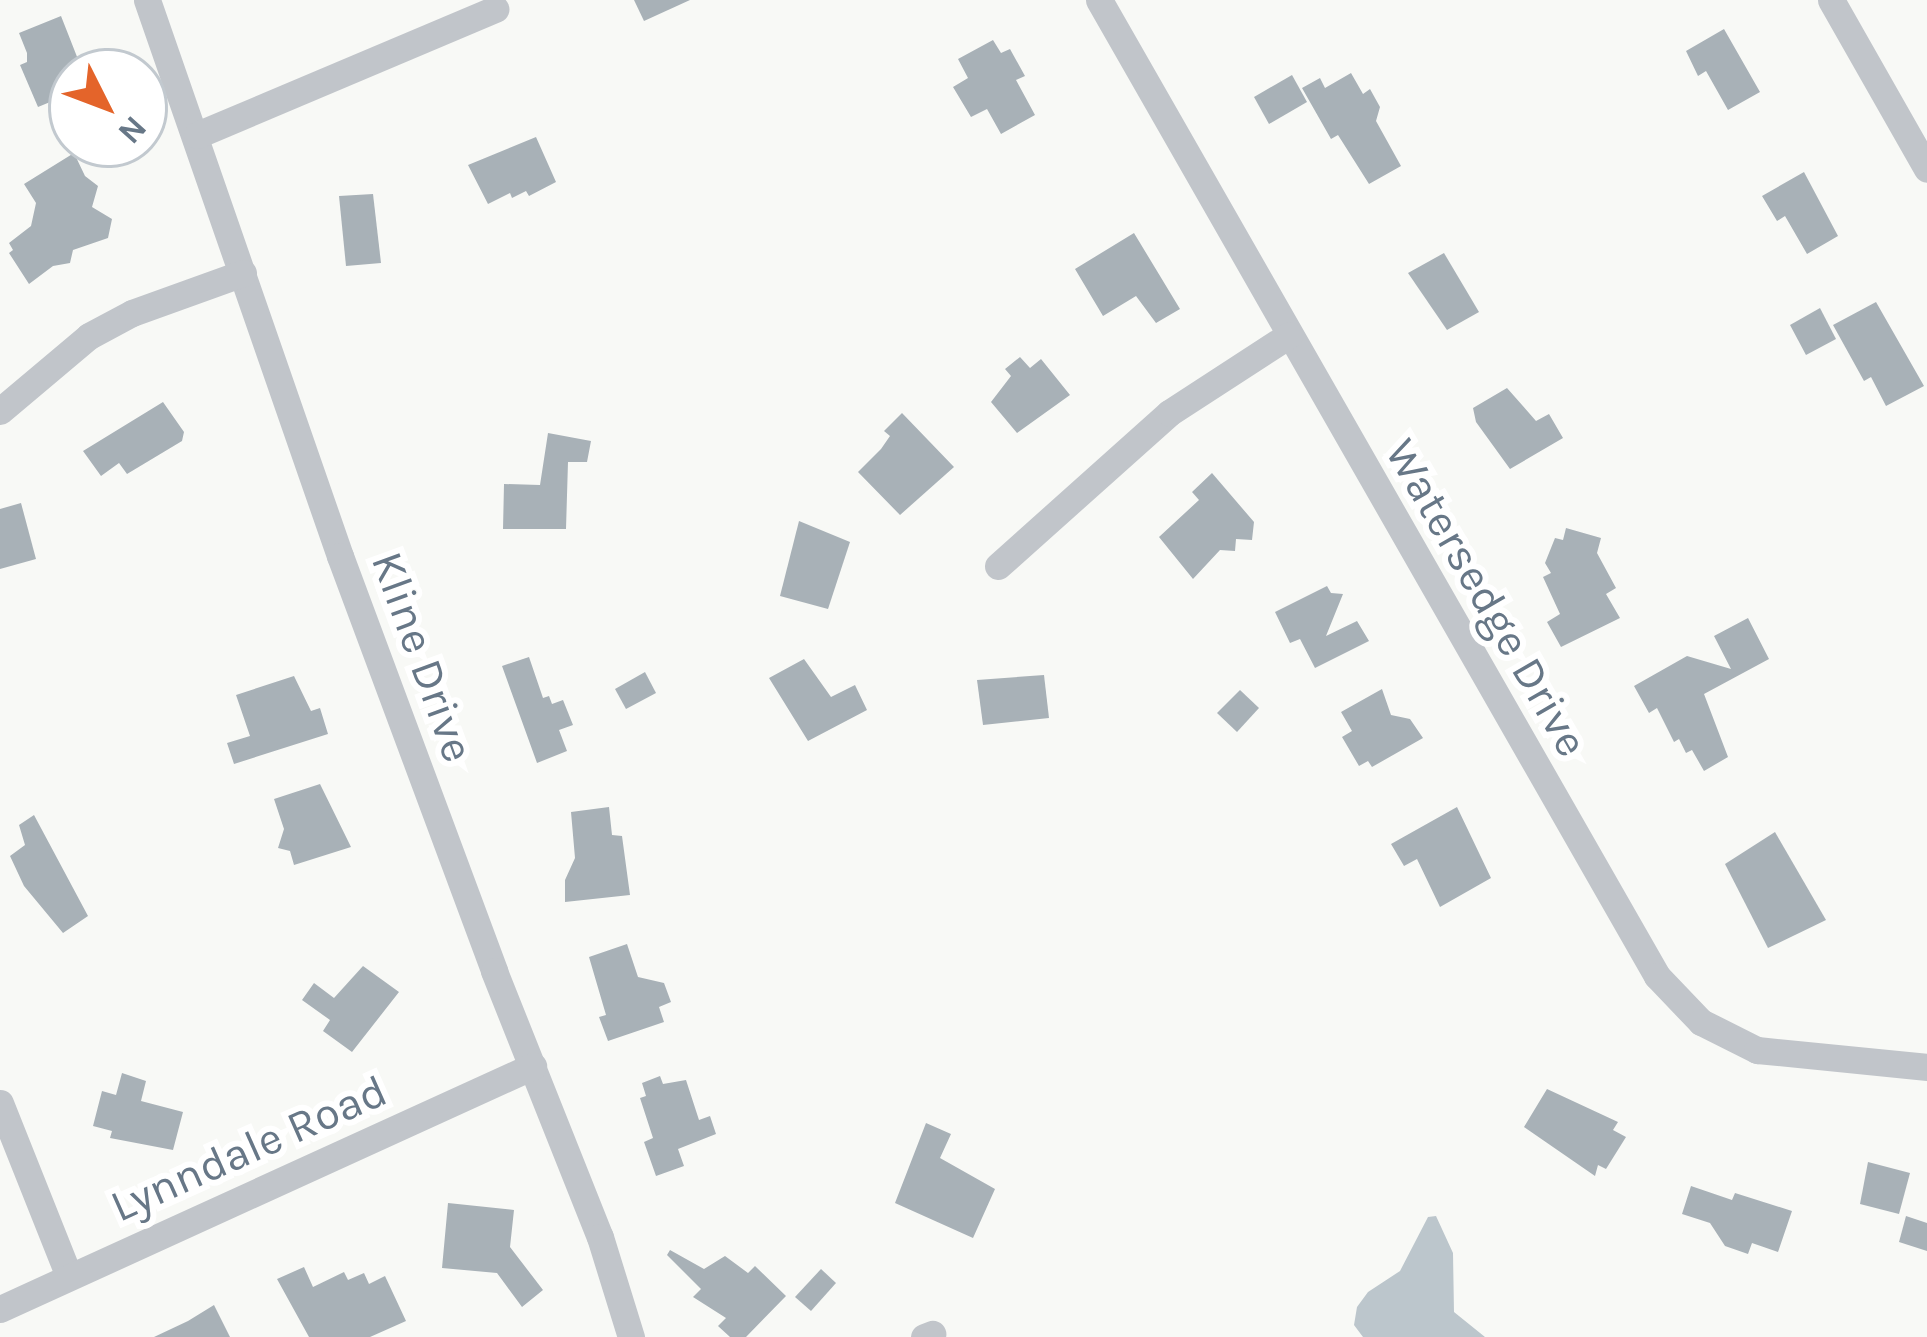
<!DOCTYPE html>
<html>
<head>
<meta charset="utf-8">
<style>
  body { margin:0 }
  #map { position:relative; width:1927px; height:1337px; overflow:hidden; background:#f8f9f6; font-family:Karla,sans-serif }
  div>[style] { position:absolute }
  .water>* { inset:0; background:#bcc6cc }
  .building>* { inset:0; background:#a8b1b7 }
  .minor>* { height:27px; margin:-13.5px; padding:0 13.5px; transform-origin:13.5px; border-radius:13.5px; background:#c1c5ca }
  span { translate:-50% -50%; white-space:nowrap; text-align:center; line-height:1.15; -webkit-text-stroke:12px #fff; paint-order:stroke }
  .street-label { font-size:45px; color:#677787 }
  .north { position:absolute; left:48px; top:48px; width:120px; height:120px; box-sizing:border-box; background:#fff; border:3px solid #c2c9cf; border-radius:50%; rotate:132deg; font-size:33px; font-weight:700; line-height:48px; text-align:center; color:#677787 }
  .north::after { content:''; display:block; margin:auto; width:42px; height:54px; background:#e4642a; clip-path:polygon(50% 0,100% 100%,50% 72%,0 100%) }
</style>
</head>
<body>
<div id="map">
  <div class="water">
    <i style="clip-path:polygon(1436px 1216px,1453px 1253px,1454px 1312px,1485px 1337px,1363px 1337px,1354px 1325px,1357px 1307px,1368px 1292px,1400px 1271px,1428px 1217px)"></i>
  </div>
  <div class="building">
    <i style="clip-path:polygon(634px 0,690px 0,644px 21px)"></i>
    <i style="clip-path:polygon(61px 16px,83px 72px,72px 72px,72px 93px,38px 107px,20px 65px,27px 62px,27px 53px,19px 33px)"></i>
    <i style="clip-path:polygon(1724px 29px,1760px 92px,1728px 110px,1706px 71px,1698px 76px,1686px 51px)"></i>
    <i style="clip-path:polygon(993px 40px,1001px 53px,1010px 49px,1025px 76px,1016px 80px,1035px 115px,1001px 134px,987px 109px,971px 117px,953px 87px,968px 78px,958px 59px)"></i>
    <i style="clip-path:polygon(1351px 73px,1363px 94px,1370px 89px,1380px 107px,1376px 121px,1401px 166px,1369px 184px,1338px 135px,1331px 139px,1302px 88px,1320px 78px,1325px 88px)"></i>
    <i style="clip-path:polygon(1292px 75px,1307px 102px,1269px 124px,1254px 97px)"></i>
    <i style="clip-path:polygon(536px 137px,556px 182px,529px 196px,526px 191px,512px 198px,510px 193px,488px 204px,468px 165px)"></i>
    <i style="clip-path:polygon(74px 153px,85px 176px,98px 186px,92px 207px,112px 219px,108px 238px,73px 250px,70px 263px,53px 266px,29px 284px,9px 253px,13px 250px,9px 243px,31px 226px,36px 203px,24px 184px)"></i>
    <i style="clip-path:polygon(1804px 172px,1838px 236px,1807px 254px,1785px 216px,1777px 221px,1762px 196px)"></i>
    <i style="clip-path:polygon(373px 194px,381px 263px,346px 266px,339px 196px)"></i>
    <i style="clip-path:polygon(1134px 233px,1180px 309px,1156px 323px,1136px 296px,1103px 316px,1075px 269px)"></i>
    <i style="clip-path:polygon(1444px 253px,1479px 312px,1447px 330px,1408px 273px)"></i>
    <i style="clip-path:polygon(1876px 302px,1924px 386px,1886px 406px,1871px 377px,1864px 381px,1833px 325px)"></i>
    <i style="clip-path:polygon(1820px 308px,1836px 339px,1806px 355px,1790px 325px)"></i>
    <i style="clip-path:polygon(1020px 357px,1030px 368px,1041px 359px,1070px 395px,1017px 433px,991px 402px,1011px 376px,1005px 369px)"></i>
    <i style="clip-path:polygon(1507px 388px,1536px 421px,1549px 414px,1563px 438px,1510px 469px,1476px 422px,1473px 408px)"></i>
    <i style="clip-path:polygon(163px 402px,184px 432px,182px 441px,127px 474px,119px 463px,101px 476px,83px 451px)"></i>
    <i style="clip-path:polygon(902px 413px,954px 467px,900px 515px,858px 472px,881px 449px,890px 436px,884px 431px)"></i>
    <i style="clip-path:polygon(548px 433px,591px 441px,587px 462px,568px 462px,566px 529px,503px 529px,504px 484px,540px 485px)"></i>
    <i style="clip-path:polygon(1212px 473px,1254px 522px,1252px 540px,1236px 539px,1235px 551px,1220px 550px,1193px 579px,1159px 537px,1199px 500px,1192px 492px)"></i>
    <i style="clip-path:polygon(21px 503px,36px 559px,0 569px,0 509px)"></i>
    <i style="clip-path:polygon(799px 521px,850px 542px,828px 609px,780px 596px)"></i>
    <i style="clip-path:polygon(1566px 528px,1601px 538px,1597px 553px,1616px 588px,1606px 594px,1620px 618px,1561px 647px,1547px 622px,1560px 614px,1543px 577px,1551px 573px,1545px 563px,1555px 538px,1563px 540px)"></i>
    <i style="clip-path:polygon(1327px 586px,1331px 593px,1343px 594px,1326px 636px,1357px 621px,1369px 641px,1315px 668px,1300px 639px,1290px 643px,1275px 612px)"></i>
    <i style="clip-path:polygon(1748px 618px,1769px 659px,1704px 694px,1728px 757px,1704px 771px,1692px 750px,1686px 753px,1679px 739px,1674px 742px,1657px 708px,1649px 713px,1634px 686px,1687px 656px,1731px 669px,1714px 636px)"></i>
    <i style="clip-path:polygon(529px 657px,543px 698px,549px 696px,552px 704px,563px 700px,573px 725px,559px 730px,567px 751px,537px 763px,502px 666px)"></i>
    <i style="clip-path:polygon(804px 659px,831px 697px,855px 685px,867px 710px,808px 741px,769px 678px)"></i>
    <i style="clip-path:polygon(645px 672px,656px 693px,626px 709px,615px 689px)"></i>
    <i style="clip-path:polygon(1044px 675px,1049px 718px,983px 725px,977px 680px)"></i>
    <i style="clip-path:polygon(294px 676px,311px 711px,320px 708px,328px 734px,234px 764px,227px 743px,250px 736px,236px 695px)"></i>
    <i style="clip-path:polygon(1382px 689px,1391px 715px,1410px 719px,1423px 738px,1372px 767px,1368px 761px,1359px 766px,1342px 737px,1352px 731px,1341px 712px)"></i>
    <i style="clip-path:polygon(1240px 690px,1259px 708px,1237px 732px,1217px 713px)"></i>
    <i style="clip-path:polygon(320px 784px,351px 847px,294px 865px,290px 851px,278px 848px,284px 829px,274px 799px)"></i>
    <i style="clip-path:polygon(609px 807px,612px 835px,622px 836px,630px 895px,565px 902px,565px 880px,575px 858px,571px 812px)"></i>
    <i style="clip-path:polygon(1457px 807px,1491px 878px,1440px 907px,1417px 859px,1404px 866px,1391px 844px)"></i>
    <i style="clip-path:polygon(34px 815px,88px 916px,63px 933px,24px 886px,10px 856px,25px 845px,19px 825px)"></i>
    <i style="clip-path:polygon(1775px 832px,1826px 920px,1768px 948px,1725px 864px)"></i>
    <i style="clip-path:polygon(627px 944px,638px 977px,664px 983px,671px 1002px,659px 1007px,664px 1022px,608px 1041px,599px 1017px,606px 1015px,589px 957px)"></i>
    <i style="clip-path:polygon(363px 966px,399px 992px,352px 1052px,323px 1031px,330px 1020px,302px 1000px,314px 983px,334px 998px)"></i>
    <i style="clip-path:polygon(122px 1073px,146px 1081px,141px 1101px,183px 1112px,173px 1150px,110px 1138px,112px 1131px,93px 1126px,102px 1091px,116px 1095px)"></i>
    <i style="clip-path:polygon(660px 1076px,663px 1084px,686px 1080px,699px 1120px,710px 1116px,716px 1134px,678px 1149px,684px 1166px,656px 1176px,644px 1142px,653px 1138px,640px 1098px,646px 1096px,642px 1083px)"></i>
    <i style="clip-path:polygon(1547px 1089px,1618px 1122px,1613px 1130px,1626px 1137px,1606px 1169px,1598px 1165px,1595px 1176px,1524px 1127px)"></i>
    <i style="clip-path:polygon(926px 1123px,951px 1134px,940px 1158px,995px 1189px,973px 1238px,895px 1203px)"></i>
    <i style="clip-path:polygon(1868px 1162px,1910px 1173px,1899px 1214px,1860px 1204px)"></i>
    <i style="clip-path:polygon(1691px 1186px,1732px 1200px,1735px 1193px,1792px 1211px,1778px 1252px,1752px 1243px,1748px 1254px,1725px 1246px,1710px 1223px,1682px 1214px)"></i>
    <i style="clip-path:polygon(448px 1203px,514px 1210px,510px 1247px,543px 1290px,522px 1307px,497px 1273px,442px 1268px)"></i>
    <i style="clip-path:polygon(1906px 1216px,1927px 1223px,1927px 1251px,1899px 1242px)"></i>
    <i style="clip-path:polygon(670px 1250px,704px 1269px,725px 1256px,748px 1273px,755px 1266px,786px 1296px,746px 1337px,730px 1337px,718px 1326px,726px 1318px,693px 1297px,701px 1289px,667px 1255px)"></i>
    <i style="clip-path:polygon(304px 1267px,313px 1287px,344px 1272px,348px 1280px,364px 1273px,369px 1284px,385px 1276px,406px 1321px,370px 1337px,309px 1337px,277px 1279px)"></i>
    <i style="clip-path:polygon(821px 1269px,836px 1283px,811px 1311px,795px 1297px)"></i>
    <i style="clip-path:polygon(214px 1305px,230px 1337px,154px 1337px,188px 1321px)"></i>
  </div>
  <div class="minor">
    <i style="left:147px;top:0;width:589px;rotate:70.86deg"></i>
    <i style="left:340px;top:556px;width:443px;rotate:69.6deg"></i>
    <i style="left:494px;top:971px;width:286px;rotate:68.3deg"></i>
    <i style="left:600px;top:1237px;width:105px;rotate:72.8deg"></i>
    <i style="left:1099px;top:0;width:1124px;rotate:60.24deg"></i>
    <i style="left:1657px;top:976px;width:64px;rotate:46.3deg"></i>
    <i style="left:1701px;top:1022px;width:63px;rotate:26.6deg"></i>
    <i style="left:1757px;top:1050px;width:171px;rotate:5.7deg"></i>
    <i style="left:1831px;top:0;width:194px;rotate:60.4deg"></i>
    <i style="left:197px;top:135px;width:324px;rotate:-22.9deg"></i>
    <i style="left:0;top:411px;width:116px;rotate:-40.1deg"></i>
    <i style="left:89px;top:336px;width:49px;rotate:-28.1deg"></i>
    <i style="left:132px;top:313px;width:118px;rotate:-19.8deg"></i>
    <i style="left:998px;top:566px;width:229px;rotate:-41.8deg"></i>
    <i style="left:1169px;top:413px;width:143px;rotate:-33deg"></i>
    <i style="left:0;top:1103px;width:186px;rotate:68.3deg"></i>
    <i style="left:0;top:1309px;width:586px;rotate:-24.51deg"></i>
    <i style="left:924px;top:1337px;width:9px;rotate:-21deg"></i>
  </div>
  <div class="street-label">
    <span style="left:1486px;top:598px;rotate:60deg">Watersedge Drive</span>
    <span style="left:422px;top:657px;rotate:70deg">Kline Drive</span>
    <span style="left:249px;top:1149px;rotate:-24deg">Lynndale Road</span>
  </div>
  <div class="north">N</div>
</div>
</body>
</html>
